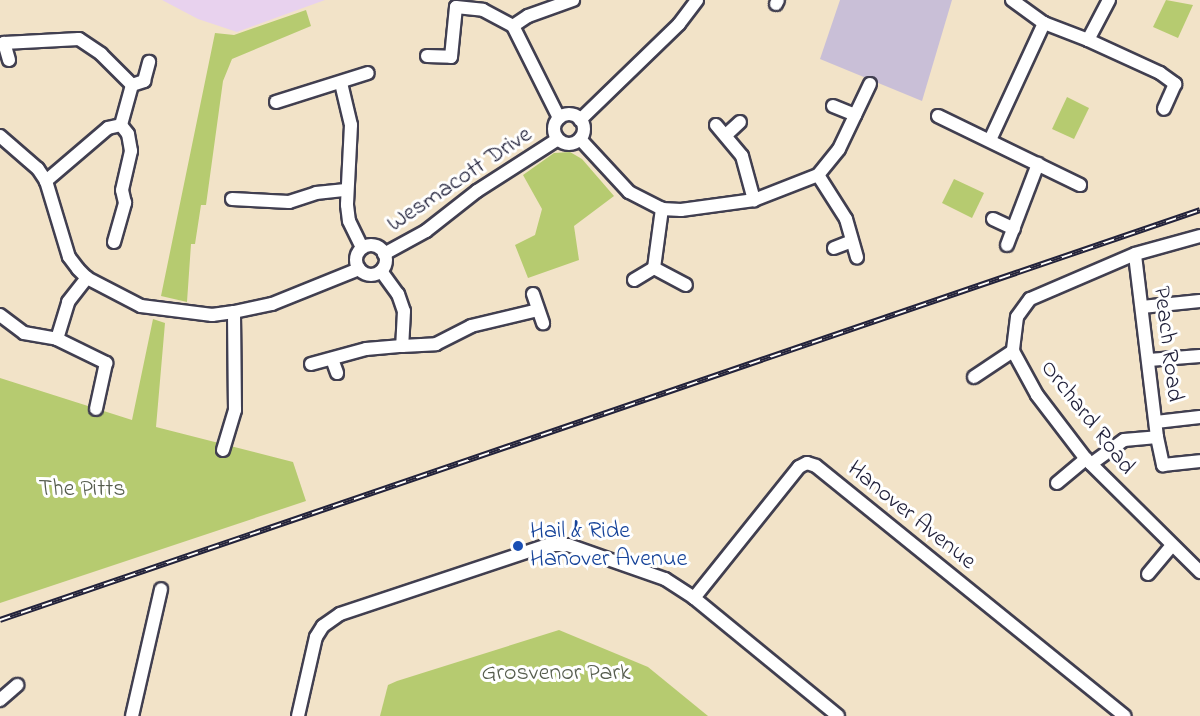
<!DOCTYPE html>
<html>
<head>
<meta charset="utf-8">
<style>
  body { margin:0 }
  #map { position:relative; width:1200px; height:716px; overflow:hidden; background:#f2e3c8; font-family:"Indie Flower",sans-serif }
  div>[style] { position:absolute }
  .built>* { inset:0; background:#e8d2ee }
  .industrial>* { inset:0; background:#c9bfd7 }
  .green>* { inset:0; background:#b6cb70 }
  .roads { filter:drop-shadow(2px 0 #413f50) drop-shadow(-2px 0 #413f50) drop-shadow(0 2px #413f50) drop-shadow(0 -2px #413f50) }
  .minor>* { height:12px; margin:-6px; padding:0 6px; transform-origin:6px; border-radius:6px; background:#fff }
  .minor>.ring { margin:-6px; padding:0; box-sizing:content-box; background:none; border:12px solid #fff; border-radius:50% }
  .rail>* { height:6px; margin-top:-3px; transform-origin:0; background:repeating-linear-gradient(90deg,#fff 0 11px,#22223b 0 22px); box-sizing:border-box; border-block:2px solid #22223b }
  .dots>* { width:16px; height:16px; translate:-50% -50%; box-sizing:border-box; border:3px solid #fff; border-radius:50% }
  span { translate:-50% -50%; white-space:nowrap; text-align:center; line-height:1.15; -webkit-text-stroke:6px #fff; paint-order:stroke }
  .street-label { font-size:24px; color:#22223b }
  .park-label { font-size:24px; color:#565d4e }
  .transit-label { font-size:24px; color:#164399 }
  .left { translate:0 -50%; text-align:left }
</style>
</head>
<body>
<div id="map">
  <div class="built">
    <i style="clip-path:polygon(162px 0,325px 0,237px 32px,198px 19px)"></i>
  </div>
  <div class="industrial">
    <i style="clip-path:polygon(840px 0,952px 0,922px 101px,820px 59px)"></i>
  </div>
  <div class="green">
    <i style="clip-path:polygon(1166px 0,1193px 5px,1178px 38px,1153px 27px)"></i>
    <i style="clip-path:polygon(306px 10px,311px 26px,232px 59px,223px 81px,206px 205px,201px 205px,195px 244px,191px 244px,187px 302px,161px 296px,215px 33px,234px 35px)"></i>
    <i style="clip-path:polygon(1067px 97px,1089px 108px,1074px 139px,1052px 129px)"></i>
    <i style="clip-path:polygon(570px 152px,582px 159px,614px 196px,574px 226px,579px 260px,528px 278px,515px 245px,535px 235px,542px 209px,523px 175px,554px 153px)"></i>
    <i style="clip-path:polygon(954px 179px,984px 193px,972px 218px,942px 203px)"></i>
    <i style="clip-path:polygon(153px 319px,165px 323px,156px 427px,293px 462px,306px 501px,0 603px,0 378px,132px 420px)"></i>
    <i style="clip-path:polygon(559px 630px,648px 667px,708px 716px,380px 716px,388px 685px,397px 681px)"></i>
  </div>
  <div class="roads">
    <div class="minor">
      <i style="left:1012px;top:0;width:39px;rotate:36deg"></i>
      <i style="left:1044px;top:23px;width:47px;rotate:21.1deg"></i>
      <i style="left:1088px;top:40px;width:45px;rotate:-62.3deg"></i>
      <i style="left:776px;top:4px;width:4px;rotate:-63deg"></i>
      <i style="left:513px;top:26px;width:18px;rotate:-34deg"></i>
      <i style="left:528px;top:16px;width:48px;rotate:-19.6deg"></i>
      <i style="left:1088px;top:40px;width:79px;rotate:24.6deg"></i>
      <i style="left:1160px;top:73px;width:19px;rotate:36deg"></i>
      <i style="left:1175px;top:84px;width:27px;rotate:114deg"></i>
      <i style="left:427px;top:56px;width:24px;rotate:2deg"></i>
      <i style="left:451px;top:57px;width:50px;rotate:-84.3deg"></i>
      <i style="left:456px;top:7px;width:27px;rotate:6deg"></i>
      <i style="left:483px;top:10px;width:34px;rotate:28deg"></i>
      <i style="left:513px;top:26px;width:103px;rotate:63.4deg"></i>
      <i style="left:9px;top:60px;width:18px;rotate:-106deg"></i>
      <i style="left:4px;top:43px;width:75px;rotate:-3.1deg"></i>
      <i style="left:79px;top:39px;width:27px;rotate:34deg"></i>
      <i style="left:101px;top:54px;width:44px;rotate:45deg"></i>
      <i style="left:132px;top:85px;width:41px;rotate:105.4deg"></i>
      <i style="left:121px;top:125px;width:13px;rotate:167deg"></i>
      <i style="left:108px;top:128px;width:82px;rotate:139.5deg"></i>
      <i style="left:341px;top:83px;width:43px;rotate:76.6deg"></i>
      <i style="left:351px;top:125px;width:80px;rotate:92.9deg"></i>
      <i style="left:347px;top:205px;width:16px;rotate:83deg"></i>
      <i style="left:349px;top:221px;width:30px;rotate:64deg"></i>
      <i style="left:132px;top:85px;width:13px;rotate:-18deg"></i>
      <i style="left:144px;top:81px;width:20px;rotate:-75deg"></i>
      <i style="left:276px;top:102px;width:96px;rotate:-17.5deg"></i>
      <i style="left:833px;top:106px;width:24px;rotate:22deg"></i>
      <i class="ring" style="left:554px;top:114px;width:18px;height:18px"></i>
      <i style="left:938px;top:116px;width:158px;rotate:25.9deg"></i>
      <i style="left:580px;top:120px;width:138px;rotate:-44.1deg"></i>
      <i style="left:679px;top:24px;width:30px;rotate:-53deg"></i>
      <i style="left:716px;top:125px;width:40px;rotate:50deg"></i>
      <i style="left:742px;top:156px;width:46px;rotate:74.7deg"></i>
      <i style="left:726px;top:135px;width:19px;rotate:-43deg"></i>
      <i style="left:0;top:136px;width:50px;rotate:41deg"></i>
      <i style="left:38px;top:169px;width:14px;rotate:56deg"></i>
      <i style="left:46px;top:181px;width:79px;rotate:73.2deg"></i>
      <i style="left:69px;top:257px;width:15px;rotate:53deg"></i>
      <i style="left:78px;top:269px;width:13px;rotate:45deg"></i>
      <i style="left:87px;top:278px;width:61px;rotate:27.4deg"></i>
      <i style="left:141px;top:306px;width:72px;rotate:7.2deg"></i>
      <i style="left:212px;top:315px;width:22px;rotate:-8deg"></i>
      <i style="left:234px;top:312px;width:39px;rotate:-12deg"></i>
      <i style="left:272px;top:304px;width:94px;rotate:-21.9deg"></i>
      <i style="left:580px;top:139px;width:72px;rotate:47.2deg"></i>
      <i style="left:629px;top:192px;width:37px;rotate:27deg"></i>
      <i style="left:662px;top:209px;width:19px;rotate:3deg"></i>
      <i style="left:681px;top:210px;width:74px;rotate:-7.8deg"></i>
      <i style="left:754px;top:200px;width:69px;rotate:-21.3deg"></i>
      <i style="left:818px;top:175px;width:33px;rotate:-51deg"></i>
      <i style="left:839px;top:149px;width:72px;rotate:-64.5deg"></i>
      <i style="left:990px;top:140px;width:129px;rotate:-65.2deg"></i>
      <i style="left:818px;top:175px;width:52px;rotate:57.5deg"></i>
      <i style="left:846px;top:219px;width:40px;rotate:74deg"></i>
      <i style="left:232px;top:199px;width:57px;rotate:3deg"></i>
      <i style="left:289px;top:202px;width:28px;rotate:-18deg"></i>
      <i style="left:316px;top:193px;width:30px;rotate:-6deg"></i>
      <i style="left:993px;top:219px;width:23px;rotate:25deg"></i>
      <i style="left:1200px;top:236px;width:67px;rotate:164.5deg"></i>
      <i style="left:1135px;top:254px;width:114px;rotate:156.8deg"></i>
      <i style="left:1030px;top:299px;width:22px;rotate:126deg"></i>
      <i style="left:1017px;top:317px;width:34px;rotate:97deg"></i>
      <i style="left:1013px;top:351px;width:50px;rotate:61.4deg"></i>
      <i style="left:1037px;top:395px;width:81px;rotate:52.6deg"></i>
      <i style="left:1086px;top:459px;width:161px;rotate:44.7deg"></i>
      <i style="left:114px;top:242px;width:41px;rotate:-74.2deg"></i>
      <i style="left:125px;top:203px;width:13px;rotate:-103deg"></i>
      <i style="left:122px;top:190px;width:40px;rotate:-77deg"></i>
      <i style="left:131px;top:151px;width:17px;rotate:-100deg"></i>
      <i style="left:128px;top:134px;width:11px;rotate:-128deg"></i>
      <i style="left:1007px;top:245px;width:87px;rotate:-69.1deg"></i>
      <i class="ring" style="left:356px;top:245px;width:18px;height:18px"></i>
      <i style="left:834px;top:248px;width:19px;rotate:-21deg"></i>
      <i style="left:384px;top:254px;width:48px;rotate:-28.7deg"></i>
      <i style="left:426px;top:231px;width:65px;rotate:-38.1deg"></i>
      <i style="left:477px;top:191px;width:96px;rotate:-32.7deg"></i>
      <i style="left:654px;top:268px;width:36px;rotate:28deg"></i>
      <i style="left:381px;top:271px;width:29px;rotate:54deg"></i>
      <i style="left:398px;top:294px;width:18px;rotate:71deg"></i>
      <i style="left:404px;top:311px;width:35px;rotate:93deg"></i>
      <i style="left:402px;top:346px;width:34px;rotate:-3deg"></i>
      <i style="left:436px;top:344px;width:39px;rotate:-27deg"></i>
      <i style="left:471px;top:326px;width:69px;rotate:-13.4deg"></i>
      <i style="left:634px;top:280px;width:23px;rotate:-31deg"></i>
      <i style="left:654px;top:268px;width:60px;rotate:-82.3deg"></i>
      <i style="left:533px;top:294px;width:31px;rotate:71deg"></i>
      <i style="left:1142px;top:307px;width:58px;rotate:-5.9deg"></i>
      <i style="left:0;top:315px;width:30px;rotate:37deg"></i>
      <i style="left:24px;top:333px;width:34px;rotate:10deg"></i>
      <i style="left:57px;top:339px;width:39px;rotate:-73deg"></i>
      <i style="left:68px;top:302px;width:31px;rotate:-52deg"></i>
      <i style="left:57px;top:339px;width:55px;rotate:26.1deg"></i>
      <i style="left:106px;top:363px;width:47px;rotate:102.3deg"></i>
      <i style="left:332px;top:359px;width:15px;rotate:70deg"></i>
      <i style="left:1149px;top:360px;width:51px;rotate:-4.5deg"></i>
      <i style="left:311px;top:364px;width:57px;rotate:-15.3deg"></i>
      <i style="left:366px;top:349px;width:36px;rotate:-5deg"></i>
      <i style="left:974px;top:377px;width:47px;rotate:-33.7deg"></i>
      <i style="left:1156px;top:422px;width:44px;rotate:-6.5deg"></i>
      <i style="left:1157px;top:437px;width:29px;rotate:78deg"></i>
      <i style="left:1163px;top:465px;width:37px;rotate:-6deg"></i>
      <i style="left:223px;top:450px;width:42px;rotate:-73.3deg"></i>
      <i style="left:235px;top:410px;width:98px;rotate:-90.6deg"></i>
      <i style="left:1091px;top:464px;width:41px;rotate:-36deg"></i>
      <i style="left:1124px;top:440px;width:33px;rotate:-5deg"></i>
      <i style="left:1157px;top:437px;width:184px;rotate:-96.9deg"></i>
      <i style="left:1057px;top:483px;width:38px;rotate:-40deg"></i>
      <i style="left:1148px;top:574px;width:35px;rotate:-50deg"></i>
      <i style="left:694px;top:598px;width:168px;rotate:-51.3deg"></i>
      <i style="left:799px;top:467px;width:9px;rotate:-27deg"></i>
      <i style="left:807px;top:463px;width:9px;rotate:18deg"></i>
      <i style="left:816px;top:466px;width:397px;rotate:39deg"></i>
      <i style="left:0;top:700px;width:23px;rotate:-41deg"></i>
      <i style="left:132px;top:716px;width:130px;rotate:-77.1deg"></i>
      <i style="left:298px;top:716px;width:81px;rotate:-77.2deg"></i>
      <i style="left:316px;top:637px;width:13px;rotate:-58deg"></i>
      <i style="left:323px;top:626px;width:21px;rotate:-35deg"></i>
      <i style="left:340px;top:614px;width:219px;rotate:-18.4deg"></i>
      <i style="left:548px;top:545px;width:20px"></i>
      <i style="left:568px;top:545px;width:103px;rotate:19.3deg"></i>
      <i style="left:665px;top:579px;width:35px;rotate:33deg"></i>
      <i style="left:694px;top:598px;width:186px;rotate:39.3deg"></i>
    </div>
  </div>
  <div class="rail">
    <i style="left:0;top:620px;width:1268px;rotate:-18.86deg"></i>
  </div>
  <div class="dots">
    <i style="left:518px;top:546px;background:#1a4fb4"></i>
  </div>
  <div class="street-label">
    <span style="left:460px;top:180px;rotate:-34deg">Wesmacott Drive</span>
    <span style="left:1167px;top:344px;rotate:83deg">Peach Road</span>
    <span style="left:1087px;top:418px;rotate:52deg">Orchard Road</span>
    <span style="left:911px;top:516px;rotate:39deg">Hanover Avenue</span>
  </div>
  <div class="park-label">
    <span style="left:82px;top:490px">The Pitts</span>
    <span style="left:556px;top:674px">Grosvenor Park</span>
  </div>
  <div class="transit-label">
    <span class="left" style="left:530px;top:546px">Hail &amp; Ride<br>Hanover Avenue</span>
  </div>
</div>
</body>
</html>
